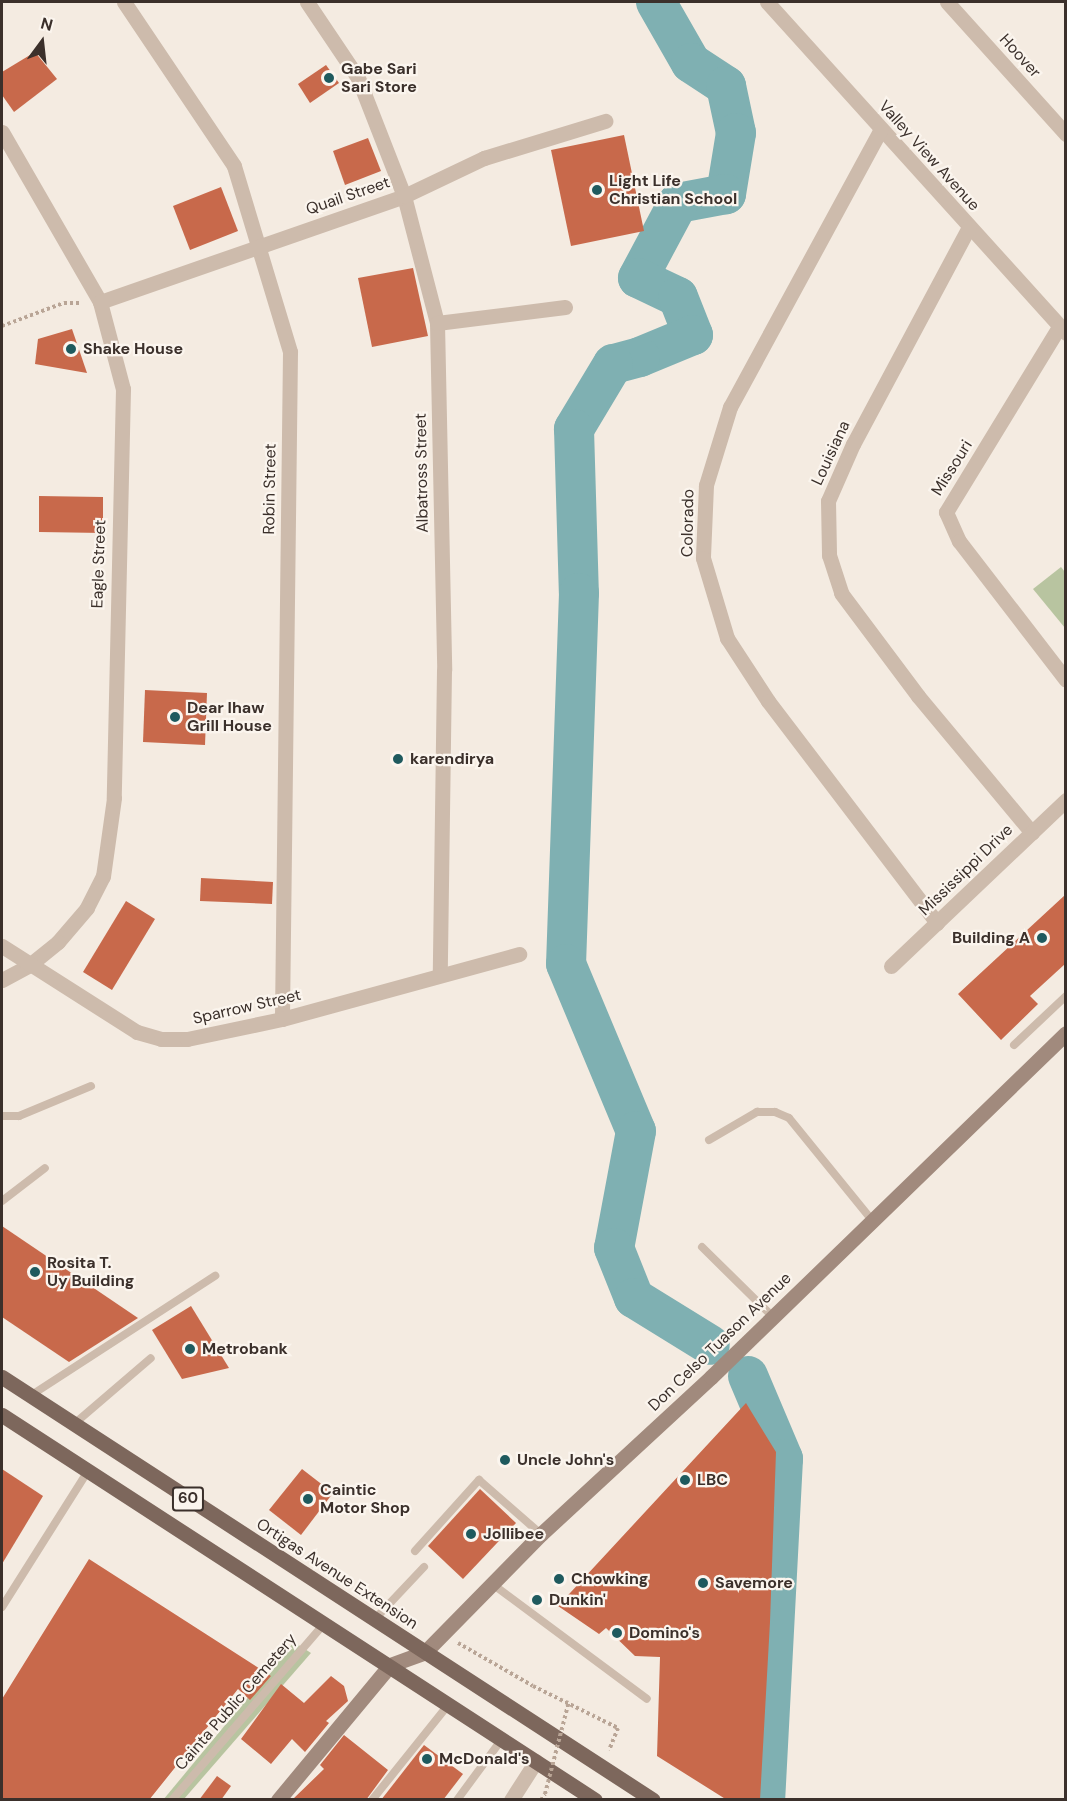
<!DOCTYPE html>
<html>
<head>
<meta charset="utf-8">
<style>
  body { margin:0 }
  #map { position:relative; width:1067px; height:1801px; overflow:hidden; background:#f4ebe1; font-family:"DM Sans",sans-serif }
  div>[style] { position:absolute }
  .green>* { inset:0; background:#b8c4a0 }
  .river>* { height:40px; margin:-20px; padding:0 20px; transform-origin:20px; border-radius:20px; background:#7fb0b2 }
  .building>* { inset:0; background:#c8694b }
  .path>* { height:4px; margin-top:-2px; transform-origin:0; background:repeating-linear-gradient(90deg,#b9a596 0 3px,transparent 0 6px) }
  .lane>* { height:8px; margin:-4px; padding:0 4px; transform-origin:4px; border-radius:4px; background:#cdbbac }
  .street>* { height:15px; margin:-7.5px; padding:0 7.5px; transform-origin:7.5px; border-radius:7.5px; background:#cdbbac }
  .secondary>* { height:15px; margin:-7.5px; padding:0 7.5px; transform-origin:7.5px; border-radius:7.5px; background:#a18a7d }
  .primary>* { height:15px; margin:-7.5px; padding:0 7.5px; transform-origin:7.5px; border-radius:7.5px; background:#7d675c }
  .path-bridge>* { height:4px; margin-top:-2px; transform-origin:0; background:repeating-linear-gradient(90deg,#b9a596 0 3px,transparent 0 6px) }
  .dots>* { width:16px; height:16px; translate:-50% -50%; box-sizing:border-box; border:3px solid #fbf5ee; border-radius:50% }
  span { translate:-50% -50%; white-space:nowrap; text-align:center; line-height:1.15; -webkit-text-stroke:4.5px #fbf5ee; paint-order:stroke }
  .shield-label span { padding:2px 4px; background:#fbf5ee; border:2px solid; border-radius:4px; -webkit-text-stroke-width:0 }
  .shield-label { font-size:15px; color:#3b302b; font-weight:700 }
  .street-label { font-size:16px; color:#3b302b }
  .poi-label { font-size:16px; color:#3b302b; font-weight:700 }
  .left { translate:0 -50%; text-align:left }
  .right { translate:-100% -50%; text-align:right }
  .frame { position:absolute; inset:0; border:3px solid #3b302b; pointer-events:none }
  .north { position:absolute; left:12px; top:12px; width:60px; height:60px; -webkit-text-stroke:4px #fbf5ee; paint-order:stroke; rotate:15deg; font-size:16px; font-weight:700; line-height:24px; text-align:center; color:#3b302b }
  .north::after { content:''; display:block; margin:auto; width:21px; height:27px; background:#3b302b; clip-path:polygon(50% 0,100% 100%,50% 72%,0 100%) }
</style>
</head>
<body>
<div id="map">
  <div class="green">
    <i style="clip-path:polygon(1061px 567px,1065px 572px,1065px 628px,1033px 589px)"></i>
    <i style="clip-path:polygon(294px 1642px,311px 1653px,184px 1799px,163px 1800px)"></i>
  </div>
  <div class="river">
    <i style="left:656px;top:2px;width:70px;rotate:60.2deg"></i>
    <i style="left:691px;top:63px;width:42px;rotate:33.3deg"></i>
    <i style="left:726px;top:86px;width:48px;rotate:78deg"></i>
    <i style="left:736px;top:133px;width:62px;rotate:99.3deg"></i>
    <i style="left:726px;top:194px;width:49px;rotate:169.4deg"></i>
    <i style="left:678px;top:203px;width:85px;rotate:118.1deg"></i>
    <i style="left:638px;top:278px;width:44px;rotate:25.4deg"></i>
    <i style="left:678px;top:297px;width:41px;rotate:68.5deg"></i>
    <i style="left:693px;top:335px;width:57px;rotate:157.5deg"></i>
    <i style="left:640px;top:357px;width:28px;rotate:165deg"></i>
    <i style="left:613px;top:364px;width:76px;rotate:121deg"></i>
    <i style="left:574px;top:429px;width:164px;rotate:88.3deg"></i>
    <i style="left:579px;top:593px;width:371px;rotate:92deg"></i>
    <i style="left:566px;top:964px;width:181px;rotate:67.3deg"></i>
    <i style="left:636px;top:1131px;width:119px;rotate:100.6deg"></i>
    <i style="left:614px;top:1248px;width:54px;rotate:68.2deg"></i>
    <i style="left:634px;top:1298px;width:89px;rotate:31.7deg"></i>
    <i style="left:748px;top:1376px;width:90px;rotate:67.1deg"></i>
    <i style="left:783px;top:1459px;width:341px;rotate:93deg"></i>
  </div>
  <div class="building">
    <i style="clip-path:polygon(35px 52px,57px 79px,14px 112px,2px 95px,2px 72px)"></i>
    <i style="clip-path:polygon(326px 65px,339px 83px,310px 103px,298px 84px)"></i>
    <i style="clip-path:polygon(624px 135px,644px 231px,571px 246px,551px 150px)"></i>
    <i style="clip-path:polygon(368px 138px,381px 171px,345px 185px,333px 151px)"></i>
    <i style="clip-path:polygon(221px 187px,238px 231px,190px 250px,173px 206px)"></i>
    <i style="clip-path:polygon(413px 268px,428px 336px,372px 347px,358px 278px)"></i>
    <i style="clip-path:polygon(72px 329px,87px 373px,35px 364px,38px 339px)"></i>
    <i style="clip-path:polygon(39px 496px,103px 497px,103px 533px,39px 532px)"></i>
    <i style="clip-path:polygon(145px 690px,207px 693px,205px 745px,143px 742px)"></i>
    <i style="clip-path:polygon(201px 878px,273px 882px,272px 904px,200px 901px)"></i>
    <i style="clip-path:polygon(1065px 895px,1065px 964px,1030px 996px,1038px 1004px,1001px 1040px,958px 994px)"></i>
    <i style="clip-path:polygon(126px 901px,155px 919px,112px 990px,83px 972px)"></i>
    <i style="clip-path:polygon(2px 1226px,138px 1318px,69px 1362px,2px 1317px)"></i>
    <i style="clip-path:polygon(191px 1306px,229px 1368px,182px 1379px,152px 1330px)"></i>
    <i style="clip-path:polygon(746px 1403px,776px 1452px,770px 1622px,760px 1800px,727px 1800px,657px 1756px,660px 1657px,635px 1656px,606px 1628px,599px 1634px,558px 1606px)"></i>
    <i style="clip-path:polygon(2px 1469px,43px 1496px,2px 1564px)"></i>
    <i style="clip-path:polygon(302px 1469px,333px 1493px,301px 1535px,269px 1510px)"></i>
    <i style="clip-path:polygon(480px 1489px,516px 1523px,463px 1579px,428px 1546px)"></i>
    <i style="clip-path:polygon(89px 1559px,271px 1676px,250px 1700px,238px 1689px,149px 1800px,2px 1800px,2px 1699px)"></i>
    <i style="clip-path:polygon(331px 1676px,344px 1686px,348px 1701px,326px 1721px,329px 1723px,305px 1752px,292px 1739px,271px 1764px,241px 1739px,281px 1684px,304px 1703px)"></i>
    <i style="clip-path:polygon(344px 1735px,388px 1770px,366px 1800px,292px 1800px,324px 1769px,320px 1765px)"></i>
    <i style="clip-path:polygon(424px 1745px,463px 1774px,443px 1800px,381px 1800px)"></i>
    <i style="clip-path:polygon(217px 1776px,231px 1786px,221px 1800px,199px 1800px)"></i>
  </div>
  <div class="path">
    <i style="left:2px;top:326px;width:66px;rotate:-20.4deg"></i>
    <i style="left:64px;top:303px;width:16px"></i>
    <i style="left:458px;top:1643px;width:86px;rotate:29.8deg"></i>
    <i style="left:533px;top:1686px;width:95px;rotate:26.3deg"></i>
    <i style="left:618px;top:1728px;width:24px;rotate:112deg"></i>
    <i style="left:541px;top:1800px;width:7px;rotate:-56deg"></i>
  </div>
  <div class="lane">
    <i style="left:1014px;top:1045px;width:71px;rotate:-43.3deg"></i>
    <i style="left:2px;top:1116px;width:17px"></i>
    <i style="left:19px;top:1116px;width:78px;rotate:-22.6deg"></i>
    <i style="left:709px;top:1140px;width:56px;rotate:-30.3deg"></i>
    <i style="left:757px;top:1112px;width:18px"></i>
    <i style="left:775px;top:1112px;width:15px;rotate:23deg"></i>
    <i style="left:789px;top:1118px;width:132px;rotate:50.9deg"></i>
    <i style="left:2px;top:1201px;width:54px;rotate:-37.5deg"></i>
    <i style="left:702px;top:1247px;width:100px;rotate:44.6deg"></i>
    <i style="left:30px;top:1396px;width:221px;rotate:-33deg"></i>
    <i style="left:74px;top:1424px;width:101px;rotate:-40.6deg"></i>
    <i style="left:415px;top:1551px;width:96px;rotate:-48deg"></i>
    <i style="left:479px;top:1480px;width:82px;rotate:41.1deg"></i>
    <i style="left:491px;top:1583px;width:194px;rotate:36.6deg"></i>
    <i style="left:2px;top:1607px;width:161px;rotate:-57.7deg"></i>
    <i style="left:374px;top:1620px;width:73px;rotate:-46.7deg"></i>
    <i style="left:172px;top:1800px;width:233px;rotate:-49.2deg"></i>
    <i style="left:372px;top:1800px;width:123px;rotate:-51.3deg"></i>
    <i style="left:457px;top:1800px;width:76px;rotate:-53.6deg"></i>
  </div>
  <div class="street">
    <i style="left:124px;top:2px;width:197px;rotate:56.1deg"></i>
    <i style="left:234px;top:166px;width:194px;rotate:73.2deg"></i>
    <i style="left:290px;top:352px;width:667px;rotate:90.69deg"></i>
    <i style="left:307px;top:2px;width:92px;rotate:56.1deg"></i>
    <i style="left:358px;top:78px;width:127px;rotate:68.7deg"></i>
    <i style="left:404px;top:196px;width:131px;rotate:75.4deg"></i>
    <i style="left:437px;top:323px;width:347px;rotate:88.8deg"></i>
    <i style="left:444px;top:670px;width:303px;rotate:90.8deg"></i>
    <i style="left:767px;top:2px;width:446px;rotate:47.9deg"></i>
    <i style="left:947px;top:2px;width:178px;rotate:48deg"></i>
    <i style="left:881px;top:129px;width:316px;rotate:118.5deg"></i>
    <i style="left:730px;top:407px;width:82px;rotate:107.1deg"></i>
    <i style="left:706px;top:485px;width:73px;rotate:92.4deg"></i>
    <i style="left:703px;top:558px;width:84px;rotate:73.3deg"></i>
    <i style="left:727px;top:638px;width:75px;rotate:56.9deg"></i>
    <i style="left:768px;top:701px;width:279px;rotate:52.7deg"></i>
    <i style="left:2px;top:132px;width:196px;rotate:60deg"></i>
    <i style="left:100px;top:302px;width:90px;rotate:75.2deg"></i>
    <i style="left:123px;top:389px;width:409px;rotate:91.3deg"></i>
    <i style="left:114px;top:798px;width:79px;rotate:98deg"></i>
    <i style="left:103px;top:876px;width:36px;rotate:117deg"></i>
    <i style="left:87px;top:908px;width:45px;rotate:130.5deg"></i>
    <i style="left:58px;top:942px;width:36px;rotate:141deg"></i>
    <i style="left:30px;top:965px;width:32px;rotate:152deg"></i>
    <i style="left:969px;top:227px;width:246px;rotate:118.1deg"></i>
    <i style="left:853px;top:444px;width:62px;rotate:113.7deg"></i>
    <i style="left:828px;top:501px;width:54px;rotate:88.9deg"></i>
    <i style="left:829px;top:555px;width:40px;rotate:72deg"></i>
    <i style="left:841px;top:593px;width:129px;rotate:53.2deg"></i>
    <i style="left:918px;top:696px;width:178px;rotate:50.2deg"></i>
    <i style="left:100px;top:302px;width:322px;rotate:-19.2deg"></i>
    <i style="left:404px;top:196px;width:89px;rotate:-25.4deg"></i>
    <i style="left:484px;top:158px;width:127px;rotate:-17deg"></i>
    <i style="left:437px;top:323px;width:129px;rotate:-7.1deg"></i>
    <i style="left:1059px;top:327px;width:217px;rotate:121.4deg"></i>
    <i style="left:946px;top:512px;width:32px;rotate:66deg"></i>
    <i style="left:959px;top:541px;width:175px;rotate:52.4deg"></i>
    <i style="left:2px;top:946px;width:160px;rotate:32.5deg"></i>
    <i style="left:137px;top:1032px;width:25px;rotate:16deg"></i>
    <i style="left:161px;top:1039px;width:26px"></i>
    <i style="left:187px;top:1039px;width:97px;rotate:-11.9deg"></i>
    <i style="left:282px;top:1019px;width:246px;rotate:-15.3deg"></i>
    <i style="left:891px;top:966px;width:241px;rotate:-43.5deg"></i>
    <i style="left:511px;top:1800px;width:46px;rotate:-57.3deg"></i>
  </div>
  <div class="secondary">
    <i style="left:278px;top:1800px;width:175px;rotate:-50.3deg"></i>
    <i style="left:390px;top:1665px;width:37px;rotate:-20deg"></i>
    <i style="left:425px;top:1652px;width:165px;rotate:-45.5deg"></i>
    <i style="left:541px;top:1534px;width:231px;rotate:-42.7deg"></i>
    <i style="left:711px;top:1377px;width:494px;rotate:-44.1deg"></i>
  </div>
  <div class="primary">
    <i style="left:2px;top:1377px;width:776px;rotate:33.01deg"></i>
    <i style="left:2px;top:1415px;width:707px;rotate:32.99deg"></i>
  </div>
  <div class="path-bridge">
    <i style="left:545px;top:1794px;width:96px;rotate:-75.5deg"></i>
  </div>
  <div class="dots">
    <i style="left:329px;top:78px;background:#1f5a5e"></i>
    <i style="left:597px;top:190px;background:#1f5a5e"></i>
    <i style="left:71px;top:349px;background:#1f5a5e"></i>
    <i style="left:175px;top:717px;background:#1f5a5e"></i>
    <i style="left:398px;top:759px;background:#1f5a5e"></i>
    <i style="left:1042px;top:938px;background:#1f5a5e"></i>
    <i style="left:35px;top:1272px;background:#1f5a5e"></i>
    <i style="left:190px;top:1349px;background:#1f5a5e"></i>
    <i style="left:505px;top:1460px;background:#1f5a5e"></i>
    <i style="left:685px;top:1480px;background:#1f5a5e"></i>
    <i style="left:308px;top:1499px;background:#1f5a5e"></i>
    <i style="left:471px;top:1534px;background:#1f5a5e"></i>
    <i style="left:559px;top:1579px;background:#1f5a5e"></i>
    <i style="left:703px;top:1583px;background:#1f5a5e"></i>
    <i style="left:537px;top:1600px;background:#1f5a5e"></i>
    <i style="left:617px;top:1633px;background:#1f5a5e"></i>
    <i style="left:427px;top:1759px;background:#1f5a5e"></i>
  </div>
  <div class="shield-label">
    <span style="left:188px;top:1499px">60</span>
  </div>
  <div class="street-label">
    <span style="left:1020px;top:56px;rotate:48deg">Hoover</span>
    <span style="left:929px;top:156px;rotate:48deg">Valley View Avenue</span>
    <span style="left:348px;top:196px;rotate:-19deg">Quail Street</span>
    <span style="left:831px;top:453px;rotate:-65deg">Louisiana</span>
    <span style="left:952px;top:468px;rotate:-58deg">Missouri</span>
    <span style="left:422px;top:473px;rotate:-91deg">Albatross Street</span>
    <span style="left:270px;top:489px;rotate:-89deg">Robin Street</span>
    <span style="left:688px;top:523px;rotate:-89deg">Colorado</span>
    <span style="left:99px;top:564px;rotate:-88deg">Eagle Street</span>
    <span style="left:966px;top:870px;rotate:-44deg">Mississippi Drive</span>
    <span style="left:247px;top:1007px;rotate:-13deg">Sparrow Street</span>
    <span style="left:720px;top:1342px;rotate:-44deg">Don Celso Tuason Avenue</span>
    <span style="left:337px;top:1574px;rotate:33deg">Ortigas Avenue Extension</span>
    <span style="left:236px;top:1702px;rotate:-49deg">Cainta Public Cemetery</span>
  </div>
  <div class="poi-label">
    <span class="left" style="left:341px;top:78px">Gabe Sari<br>Sari Store</span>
    <span class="left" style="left:609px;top:190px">Light Life<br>Christian School</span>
    <span class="left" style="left:83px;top:349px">Shake House</span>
    <span class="left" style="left:187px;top:717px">Dear Ihaw<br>Grill House</span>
    <span class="left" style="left:410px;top:759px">karendirya</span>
    <span class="right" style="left:1030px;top:938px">Building A</span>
    <span class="left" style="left:47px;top:1272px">Rosita T.<br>Uy Building</span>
    <span class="left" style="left:202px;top:1349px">Metrobank</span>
    <span class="left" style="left:517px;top:1460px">Uncle John's</span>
    <span class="left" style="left:697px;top:1480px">LBC</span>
    <span class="left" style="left:320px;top:1499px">Caintic<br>Motor Shop</span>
    <span class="left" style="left:483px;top:1534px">Jollibee</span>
    <span class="left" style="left:571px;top:1579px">Chowking</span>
    <span class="left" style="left:715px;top:1583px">Savemore</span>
    <span class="left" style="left:549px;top:1600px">Dunkin'</span>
    <span class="left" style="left:629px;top:1633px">Domino's</span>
    <span class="left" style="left:439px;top:1759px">McDonald's</span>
  </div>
  <div class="frame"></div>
  <div class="north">N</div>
</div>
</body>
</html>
